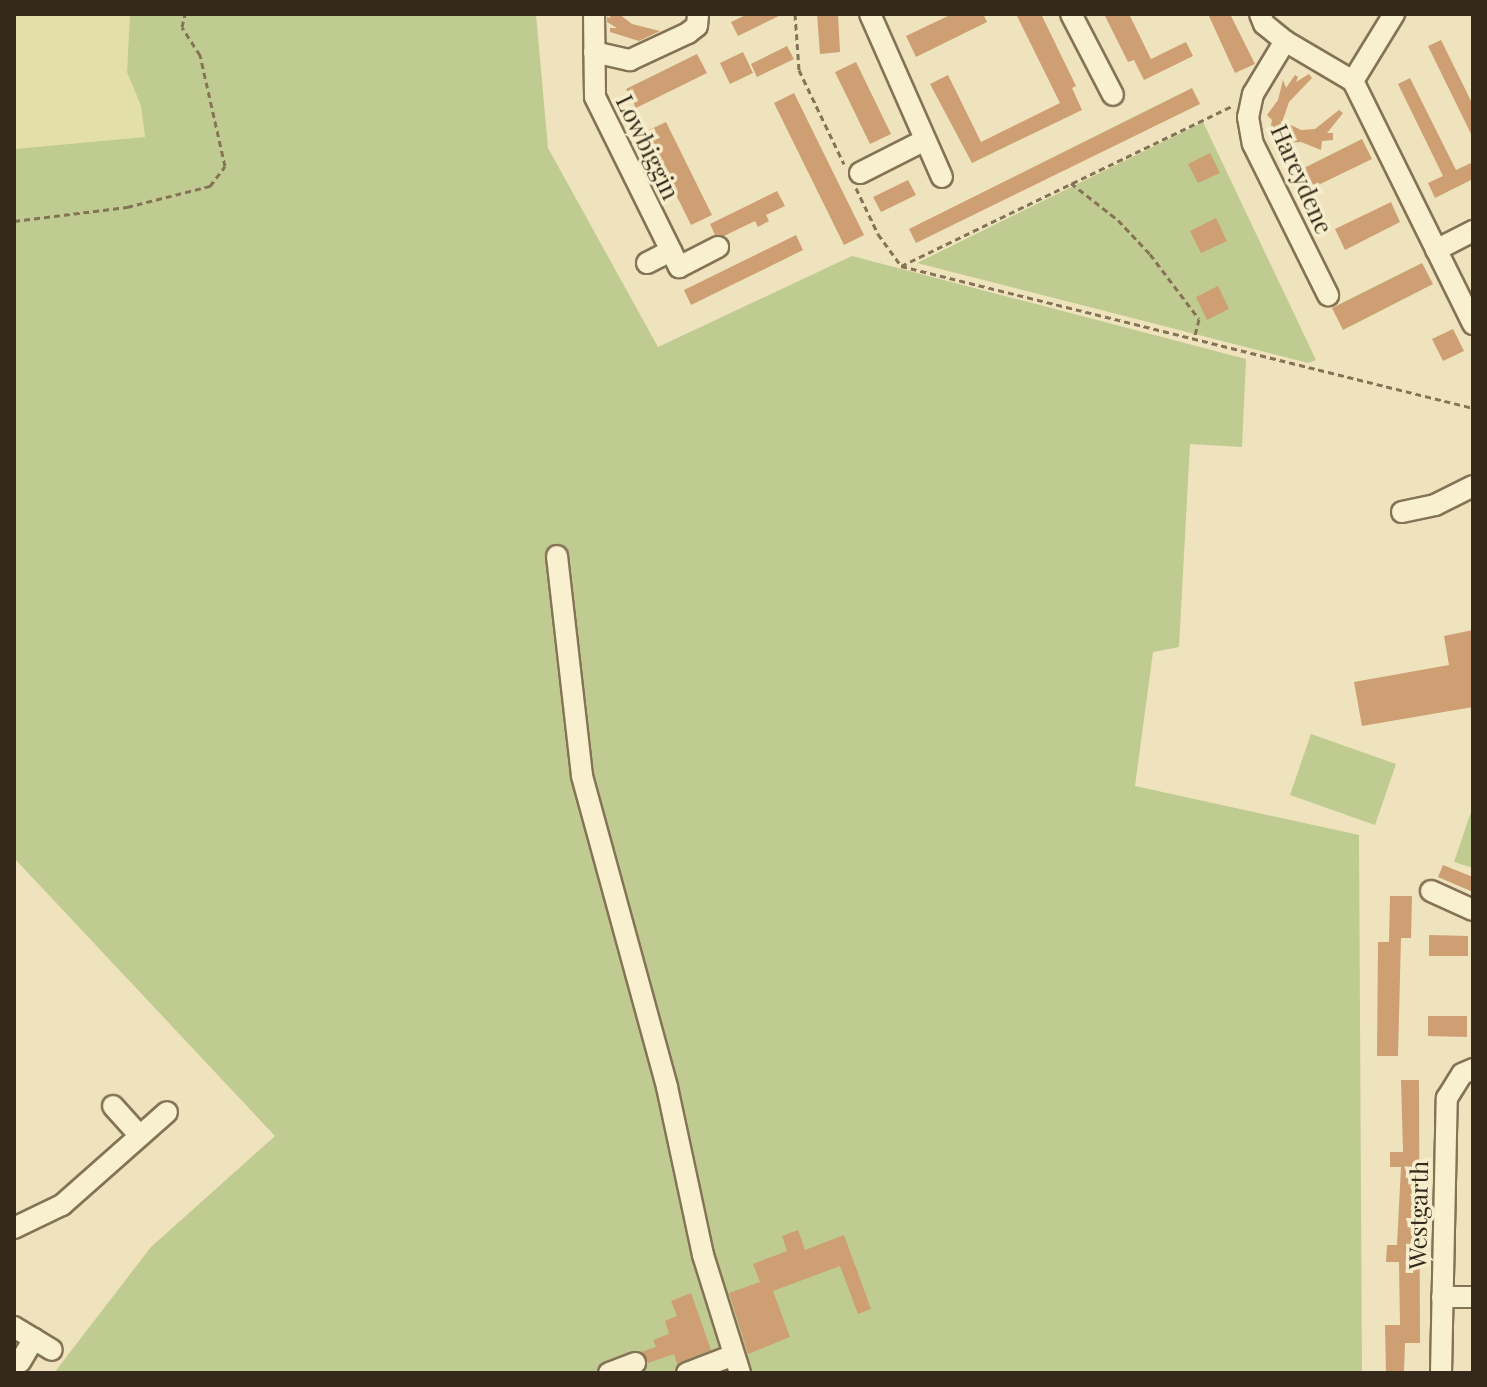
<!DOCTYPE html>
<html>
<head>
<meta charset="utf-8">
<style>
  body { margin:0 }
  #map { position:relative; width:1487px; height:1387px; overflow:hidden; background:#eee3bd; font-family:"Playfair Display",serif }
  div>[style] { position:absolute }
  .farmland>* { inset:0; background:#e3dfaa }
  .green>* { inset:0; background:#c0cb91 }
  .building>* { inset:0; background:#cd9f72 }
  .path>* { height:3px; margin-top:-1.5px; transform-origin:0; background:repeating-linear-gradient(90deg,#857356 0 6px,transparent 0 10px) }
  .roads { filter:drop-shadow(2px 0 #857356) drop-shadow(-2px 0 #857356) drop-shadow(0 2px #857356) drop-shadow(0 -2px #857356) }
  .minor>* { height:20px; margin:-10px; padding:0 10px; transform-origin:10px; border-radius:10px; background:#f9f0cf }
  span { translate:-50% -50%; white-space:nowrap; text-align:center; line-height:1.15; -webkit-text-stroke:7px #f5edcc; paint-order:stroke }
  .street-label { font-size:24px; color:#34291b }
  .frame { position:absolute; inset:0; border:16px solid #34291b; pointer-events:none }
</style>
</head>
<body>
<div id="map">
  <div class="farmland">
    <i style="clip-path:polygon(14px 14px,130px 14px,127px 72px,141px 106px,145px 137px,14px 149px)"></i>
  </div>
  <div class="green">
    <i style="clip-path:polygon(130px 14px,536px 14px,548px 148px,658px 347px,852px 256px,1246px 359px,1242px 447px,1190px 444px,1179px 647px,1153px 652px,1135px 786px,1359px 835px,1362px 1373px,54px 1373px,151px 1247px,275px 1136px,14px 858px,14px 149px,145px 137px,141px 106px,127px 72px)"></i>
    <i style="clip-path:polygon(1203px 122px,1316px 360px,1308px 363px,917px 263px)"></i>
    <i style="clip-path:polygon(1311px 734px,1396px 764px,1375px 825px,1290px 795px)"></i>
    <i style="clip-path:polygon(1473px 806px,1473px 868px,1454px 862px)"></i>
  </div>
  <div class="building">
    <i style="clip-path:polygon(608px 14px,619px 14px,632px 24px,660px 31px,639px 41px,610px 32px,610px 28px,617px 28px,607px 22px,607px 17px,611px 18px)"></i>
    <i style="clip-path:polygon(748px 14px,783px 14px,738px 36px,731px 22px)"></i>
    <i style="clip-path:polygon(817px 14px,838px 14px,840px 52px,820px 54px)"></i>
    <i style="clip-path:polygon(952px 14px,983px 14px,987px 22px,916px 57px,906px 36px)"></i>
    <i style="clip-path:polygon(1016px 14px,1041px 14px,1076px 86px,1072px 88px,1082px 110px,972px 163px,930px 84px,948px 75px,981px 142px,1060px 103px)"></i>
    <i style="clip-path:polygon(1104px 14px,1129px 14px,1151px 59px,1186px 42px,1193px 56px,1144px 80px,1134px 60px,1128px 62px)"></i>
    <i style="clip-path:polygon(1208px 14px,1230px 14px,1255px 64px,1235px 73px)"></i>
    <i style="clip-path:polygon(1441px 40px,1473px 105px,1473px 138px,1428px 46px)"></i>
    <i style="clip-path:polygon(787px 46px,794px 59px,757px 77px,751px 64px)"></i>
    <i style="clip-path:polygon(743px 52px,753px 73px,730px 84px,720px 63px)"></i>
    <i style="clip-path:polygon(697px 54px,707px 73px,636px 108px,626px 89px)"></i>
    <i style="clip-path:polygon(856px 62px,891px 134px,870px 144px,835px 72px)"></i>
    <i style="clip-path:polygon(1309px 74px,1312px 78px,1289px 102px,1280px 128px,1291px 125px,1301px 130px,1315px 129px,1339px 110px,1343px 113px,1327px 133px,1333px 133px,1333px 140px,1322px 141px,1321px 150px,1301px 142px,1283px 143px,1282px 138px,1287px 137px,1270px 130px,1272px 120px,1267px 115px,1278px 100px,1283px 80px,1286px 88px,1295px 75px,1298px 77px,1296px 82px)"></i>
    <i style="clip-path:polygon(1410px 78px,1456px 170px,1473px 162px,1473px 179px,1435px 198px,1428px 183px,1443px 176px,1398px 84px)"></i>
    <i style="clip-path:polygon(1192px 88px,1200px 104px,916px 243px,909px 229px)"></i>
    <i style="clip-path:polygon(794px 93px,864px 235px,844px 245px,774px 103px)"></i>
    <i style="clip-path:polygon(666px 122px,712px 215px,691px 225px,645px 132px)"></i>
    <i style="clip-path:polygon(1362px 139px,1372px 159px,1314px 187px,1304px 168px)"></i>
    <i style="clip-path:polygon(1210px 153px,1220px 173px,1198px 183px,1188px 164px)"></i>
    <i style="clip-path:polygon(908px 180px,916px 195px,881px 212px,873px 197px)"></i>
    <i style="clip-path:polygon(777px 191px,785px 206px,766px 215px,769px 221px,758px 227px,755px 221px,724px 236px,715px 235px,710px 224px)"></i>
    <i style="clip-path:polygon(1391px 202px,1400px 222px,1345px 250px,1335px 229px)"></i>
    <i style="clip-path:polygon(1216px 218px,1227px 241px,1201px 253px,1190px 231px)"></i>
    <i style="clip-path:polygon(796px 235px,803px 250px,691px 305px,684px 290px)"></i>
    <i style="clip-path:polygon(1422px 263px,1433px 284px,1343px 330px,1332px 308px)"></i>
    <i style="clip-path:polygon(1218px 286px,1229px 309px,1207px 320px,1196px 297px)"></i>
    <i style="clip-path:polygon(1453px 329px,1464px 351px,1443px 361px,1432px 339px)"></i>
    <i style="clip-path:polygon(1473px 630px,1473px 707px,1362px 726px,1354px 682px,1449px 665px,1444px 636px)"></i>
    <i style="clip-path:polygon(1443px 865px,1473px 877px,1473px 892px,1438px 877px)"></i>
    <i style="clip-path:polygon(1390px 896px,1412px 896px,1411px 938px,1401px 938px,1398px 1056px,1377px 1056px,1378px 942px,1389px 942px)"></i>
    <i style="clip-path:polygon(1429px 935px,1468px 936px,1468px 956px,1429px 956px)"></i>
    <i style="clip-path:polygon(1428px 1016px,1467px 1016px,1467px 1037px,1428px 1036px)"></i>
    <i style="clip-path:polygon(1401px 1080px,1419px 1080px,1420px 1343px,1405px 1343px,1404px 1373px,1386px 1373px,1385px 1325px,1400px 1325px,1399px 1262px,1386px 1262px,1387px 1245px,1397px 1245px,1401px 1167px,1390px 1167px,1390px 1152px,1403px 1152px)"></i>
    <i style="clip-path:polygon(798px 1230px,805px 1250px,844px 1235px,871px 1309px,858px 1314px,840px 1266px,773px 1291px,790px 1337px,748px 1354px,729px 1293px,760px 1282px,753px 1264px,787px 1251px,782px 1236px)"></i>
    <i style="clip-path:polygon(691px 1293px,711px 1350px,677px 1364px,674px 1354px,648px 1363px,641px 1352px,656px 1347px,653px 1340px,669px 1334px,665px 1321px,677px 1316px,671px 1301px)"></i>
  </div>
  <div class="path">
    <i style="left:795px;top:14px;width:56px;rotate:85.9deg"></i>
    <i style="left:799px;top:70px;width:104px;rotate:64.4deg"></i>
    <i style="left:1071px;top:183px;width:60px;rotate:38.2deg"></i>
    <i style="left:1118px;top:220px;width:47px;rotate:46.7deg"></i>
    <i style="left:1150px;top:254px;width:81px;rotate:53deg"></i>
    <i style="left:1199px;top:319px;width:21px;rotate:104deg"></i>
    <i style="left:856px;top:188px;width:51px;rotate:64.4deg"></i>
    <i style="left:878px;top:234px;width:39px;rotate:54deg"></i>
    <i style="left:901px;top:266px;width:589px;rotate:13.94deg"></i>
    <i style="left:14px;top:221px;width:114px;rotate:-7.1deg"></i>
    <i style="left:127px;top:207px;width:86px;rotate:-14.2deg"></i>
    <i style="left:210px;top:186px;width:25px;rotate:-53deg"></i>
    <i style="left:225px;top:166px;width:114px;rotate:-102.7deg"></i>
    <i style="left:200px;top:55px;width:33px;rotate:-123deg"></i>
    <i style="left:182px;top:27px;width:13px;rotate:-77deg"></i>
    <i style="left:901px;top:266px;width:368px;rotate:-25.8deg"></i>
  </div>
  <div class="roads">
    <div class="minor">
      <i style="left:594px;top:14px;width:83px;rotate:89.3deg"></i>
      <i style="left:595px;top:97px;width:190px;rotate:63.7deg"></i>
      <i style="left:679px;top:267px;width:44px;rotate:-27.1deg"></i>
      <i style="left:870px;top:14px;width:178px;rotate:66.2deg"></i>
      <i style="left:1071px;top:14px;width:91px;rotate:62.6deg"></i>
      <i style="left:1260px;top:14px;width:11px;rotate:68deg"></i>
      <i style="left:1264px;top:24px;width:27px;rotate:39deg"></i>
      <i style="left:1285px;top:41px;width:79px;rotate:30.5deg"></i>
      <i style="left:1353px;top:81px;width:271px;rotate:63.7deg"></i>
      <i style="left:1285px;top:41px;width:62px;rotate:121.1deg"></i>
      <i style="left:1253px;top:94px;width:24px;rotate:102deg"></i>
      <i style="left:1248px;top:117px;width:27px;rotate:80deg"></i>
      <i style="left:1253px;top:144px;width:169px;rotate:63.6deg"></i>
      <i style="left:594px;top:52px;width:37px;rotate:13deg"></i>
      <i style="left:630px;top:60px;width:64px;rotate:-25deg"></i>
      <i style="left:688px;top:33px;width:11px;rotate:-38deg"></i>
      <i style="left:697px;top:26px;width:12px;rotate:-85deg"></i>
      <i style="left:1353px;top:81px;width:79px;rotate:-58.5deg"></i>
      <i style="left:860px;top:173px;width:73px;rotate:-26.9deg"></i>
      <i style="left:1436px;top:250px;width:42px;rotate:-27.2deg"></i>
      <i style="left:647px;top:263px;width:27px;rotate:-27deg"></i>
      <i style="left:1402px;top:512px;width:34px;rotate:-12deg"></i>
      <i style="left:1435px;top:505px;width:42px;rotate:-26.6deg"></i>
      <i style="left:557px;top:556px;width:221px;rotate:83.5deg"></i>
      <i style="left:582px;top:776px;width:322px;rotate:74.7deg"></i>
      <i style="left:667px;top:1087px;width:172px;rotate:77.9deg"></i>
      <i style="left:703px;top:1255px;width:124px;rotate:72.6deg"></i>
      <i style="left:1431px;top:891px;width:46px;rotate:24.3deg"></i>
      <i style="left:113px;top:1106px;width:40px;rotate:48deg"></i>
      <i style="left:14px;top:1228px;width:53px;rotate:-25.6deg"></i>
      <i style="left:62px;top:1205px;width:140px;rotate:-41.5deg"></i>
      <i style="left:1442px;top:1297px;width:31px"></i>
      <i style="left:14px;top:1327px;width:44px;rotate:31.2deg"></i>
      <i style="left:20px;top:1362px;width:27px;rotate:-59deg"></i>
      <i style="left:609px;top:1373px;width:28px;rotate:-21deg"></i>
      <i style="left:687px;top:1373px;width:50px;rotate:-21deg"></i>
      <i style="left:1441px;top:1373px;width:275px;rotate:-88.8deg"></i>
      <i style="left:1447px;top:1098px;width:28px;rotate:-58deg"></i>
      <i style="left:1462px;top:1074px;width:12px;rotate:-24deg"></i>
    </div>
  </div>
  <div class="street-label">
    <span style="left:648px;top:147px;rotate:64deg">Lowbiggin</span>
    <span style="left:1302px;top:179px;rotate:66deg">Hareydene</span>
    <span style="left:1418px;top:1215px;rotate:-89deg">Westgarth</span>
  </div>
  <div class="frame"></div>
</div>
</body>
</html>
